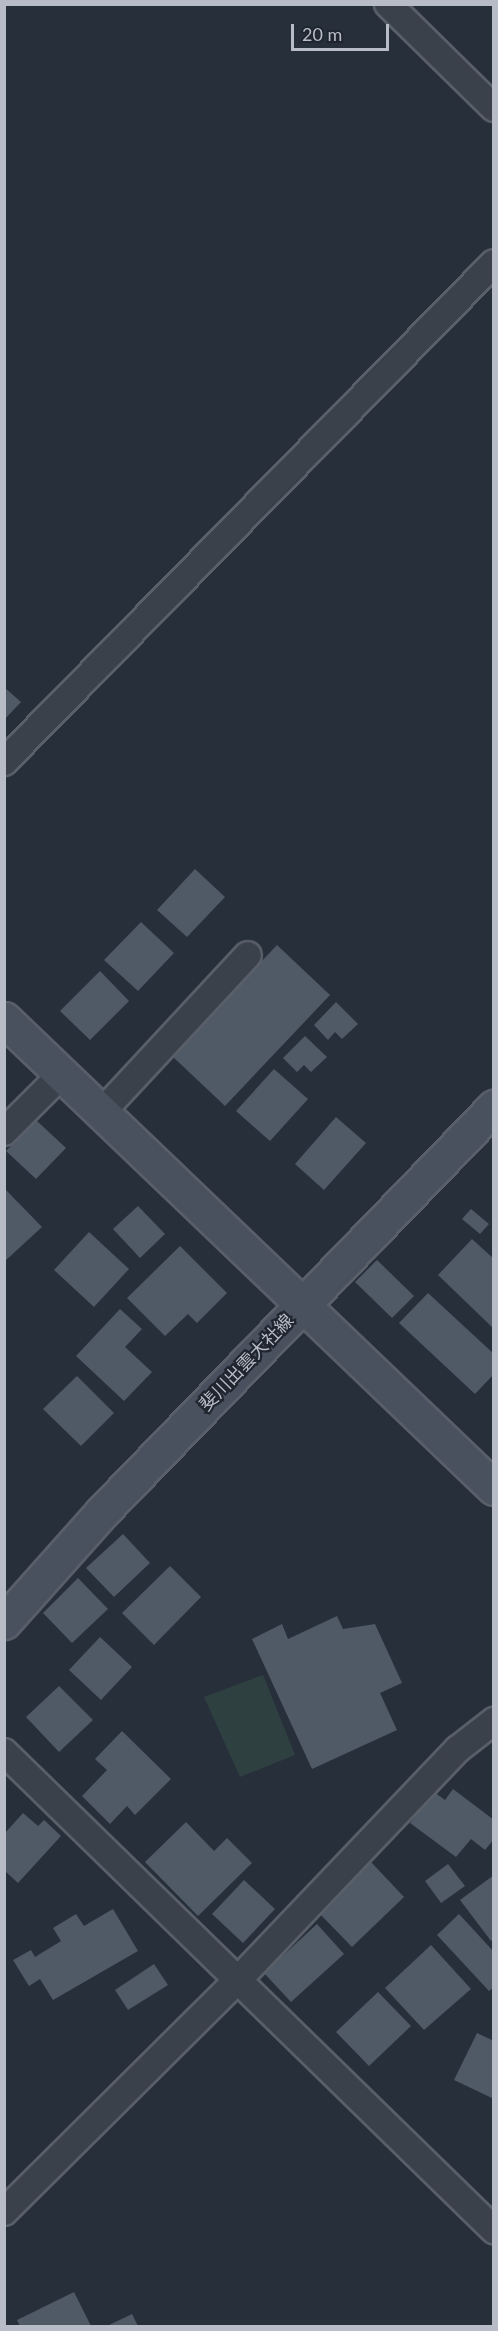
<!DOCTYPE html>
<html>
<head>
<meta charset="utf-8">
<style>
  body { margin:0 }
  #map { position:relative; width:498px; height:2331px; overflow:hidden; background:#272f3b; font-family:Lato,"Noto Sans JP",sans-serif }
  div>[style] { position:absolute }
  .green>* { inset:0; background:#2f4041 }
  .building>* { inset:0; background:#505966 }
  .roads { filter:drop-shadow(2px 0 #595f69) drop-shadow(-2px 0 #595f69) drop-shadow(0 2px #595f69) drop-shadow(0 -2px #595f69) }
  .street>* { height:26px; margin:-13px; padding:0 13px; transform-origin:13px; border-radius:13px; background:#3b414b }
  .secondary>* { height:33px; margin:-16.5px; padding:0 16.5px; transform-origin:16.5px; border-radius:16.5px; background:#49505e }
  span { translate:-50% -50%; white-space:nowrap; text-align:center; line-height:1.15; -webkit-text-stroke:4.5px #202630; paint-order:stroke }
  .street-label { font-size:18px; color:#b7bcc7 }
  .frame { position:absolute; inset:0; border:6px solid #b7bcc7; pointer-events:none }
  .scale { position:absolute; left:291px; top:24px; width:98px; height:27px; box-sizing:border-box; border:3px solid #b7bcc7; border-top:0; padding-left:8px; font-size:18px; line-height:21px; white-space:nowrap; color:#b7bcc7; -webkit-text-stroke:4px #202630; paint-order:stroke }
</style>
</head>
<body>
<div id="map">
  <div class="green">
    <i style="clip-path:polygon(263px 1675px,295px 1755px,240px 1777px,204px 1697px)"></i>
  </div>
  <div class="building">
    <i style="clip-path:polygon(4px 687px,21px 702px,4px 720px)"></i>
    <i style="clip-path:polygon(195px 869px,225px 897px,187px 937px,157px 910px)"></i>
    <i style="clip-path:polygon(141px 922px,174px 953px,138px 991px,104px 960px)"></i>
    <i style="clip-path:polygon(277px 945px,330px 995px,225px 1106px,172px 1056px)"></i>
    <i style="clip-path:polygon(100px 971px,129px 1001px,90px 1040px,60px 1011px)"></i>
    <i style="clip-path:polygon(336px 1002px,358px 1024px,342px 1039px,335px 1032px,328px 1040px,314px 1025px)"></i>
    <i style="clip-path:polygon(305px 1036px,327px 1057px,311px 1072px,304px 1065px,297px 1072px,283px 1058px)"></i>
    <i style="clip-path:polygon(274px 1069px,308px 1099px,270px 1141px,236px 1111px)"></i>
    <i style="clip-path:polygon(336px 1117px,366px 1143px,324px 1190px,295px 1164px)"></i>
    <i style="clip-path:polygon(36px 1120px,66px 1148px,36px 1179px,6px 1151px)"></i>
    <i style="clip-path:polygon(4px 1188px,42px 1227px,4px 1262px)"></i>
    <i style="clip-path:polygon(138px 1206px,165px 1234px,140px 1258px,113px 1229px)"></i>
    <i style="clip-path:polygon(471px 1209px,489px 1224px,480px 1234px,462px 1219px)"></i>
    <i style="clip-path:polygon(89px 1232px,129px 1269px,94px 1307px,54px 1270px)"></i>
    <i style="clip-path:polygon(472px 1239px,494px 1259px,494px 1329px,438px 1275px)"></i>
    <i style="clip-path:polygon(180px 1246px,227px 1293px,197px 1323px,188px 1314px,165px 1336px,127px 1298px)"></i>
    <i style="clip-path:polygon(377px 1260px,414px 1296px,392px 1318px,355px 1282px)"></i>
    <i style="clip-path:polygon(428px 1293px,494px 1354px,494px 1374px,475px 1394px,399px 1323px)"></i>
    <i style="clip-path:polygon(120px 1309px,142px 1329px,125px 1347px,152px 1372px,124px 1401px,76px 1356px)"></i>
    <i style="clip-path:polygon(77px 1376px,114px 1413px,81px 1446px,43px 1409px)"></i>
    <i style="clip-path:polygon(123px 1534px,150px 1563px,114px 1597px,86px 1568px)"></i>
    <i style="clip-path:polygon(170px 1566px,201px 1597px,154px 1645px,122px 1613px)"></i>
    <i style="clip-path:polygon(78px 1578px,108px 1609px,72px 1643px,43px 1613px)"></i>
    <i style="clip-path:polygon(337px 1616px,343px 1629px,375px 1624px,402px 1683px,380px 1693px,397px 1730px,312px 1769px,252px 1639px,282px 1624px,288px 1639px)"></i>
    <i style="clip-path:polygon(100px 1637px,132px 1667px,101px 1700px,69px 1670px)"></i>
    <i style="clip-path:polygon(59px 1686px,93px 1720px,59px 1752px,26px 1717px)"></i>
    <i style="clip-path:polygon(122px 1731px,171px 1779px,135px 1815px,127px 1806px,110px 1824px,82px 1796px,107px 1770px,95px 1759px)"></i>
    <i style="clip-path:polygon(453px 1789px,494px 1820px,494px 1839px,485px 1850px,471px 1839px,456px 1857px,410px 1823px,434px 1792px,445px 1800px)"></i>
    <i style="clip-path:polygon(23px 1813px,38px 1826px,44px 1820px,61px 1836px,18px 1883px,5px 1871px,5px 1833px)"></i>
    <i style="clip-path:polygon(186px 1822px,214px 1851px,227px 1838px,252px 1863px,198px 1916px,145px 1862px)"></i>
    <i style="clip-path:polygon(371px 1862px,404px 1897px,352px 1947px,318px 1912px)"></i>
    <i style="clip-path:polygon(448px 1864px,465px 1886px,441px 1903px,425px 1881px)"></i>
    <i style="clip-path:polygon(494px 1875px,494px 1939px,491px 1941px,460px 1900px)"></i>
    <i style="clip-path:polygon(244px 1880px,275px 1909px,243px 1943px,212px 1914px)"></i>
    <i style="clip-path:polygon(113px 1909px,138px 1951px,53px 2000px,40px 1979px,29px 1986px,13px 1960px,31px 1950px,35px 1957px,61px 1941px,53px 1928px,76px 1914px,84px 1926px)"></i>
    <i style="clip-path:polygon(459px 1914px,494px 1952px,494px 1987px,489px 1991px,437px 1935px)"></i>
    <i style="clip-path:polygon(317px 1924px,344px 1954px,291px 2002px,264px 1973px)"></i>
    <i style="clip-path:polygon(431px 1945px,471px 1989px,424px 2030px,385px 1988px)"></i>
    <i style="clip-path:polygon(154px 1964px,168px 1985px,128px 2010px,115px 1990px)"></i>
    <i style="clip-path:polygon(378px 1992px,411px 2026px,369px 2066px,336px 2032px)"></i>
    <i style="clip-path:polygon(477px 2033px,494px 2041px,494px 2099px,454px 2080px)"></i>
    <i style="clip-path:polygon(74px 2292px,91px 2326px,20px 2326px,17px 2320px)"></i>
    <i style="clip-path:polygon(132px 2314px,138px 2326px,107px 2326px)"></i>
  </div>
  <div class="roads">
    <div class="street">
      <i style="left:388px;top:4px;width:148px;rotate:44.5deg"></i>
      <i style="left:4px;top:762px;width:699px;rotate:-45.52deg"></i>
      <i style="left:102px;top:1112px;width:214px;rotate:-47.1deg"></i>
      <i style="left:4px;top:1132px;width:82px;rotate:-45deg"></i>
      <i style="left:4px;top:1752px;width:685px;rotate:44.29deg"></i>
      <i style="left:4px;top:2212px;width:327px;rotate:-44.8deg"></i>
      <i style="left:236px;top:1982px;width:322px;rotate:-46.4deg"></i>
      <i style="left:458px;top:1749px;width:46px;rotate:-37.9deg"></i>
    </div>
    <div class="secondary">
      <i style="left:4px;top:1019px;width:678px;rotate:43.75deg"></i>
      <i style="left:4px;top:1622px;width:147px;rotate:-48.3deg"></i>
      <i style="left:102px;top:1512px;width:564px;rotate:-45.93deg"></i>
    </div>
  </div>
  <div class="street-label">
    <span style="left:246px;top:1362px;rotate:-46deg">斐川出雲大社線</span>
  </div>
  <div class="frame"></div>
  <div class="scale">20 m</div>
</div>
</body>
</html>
